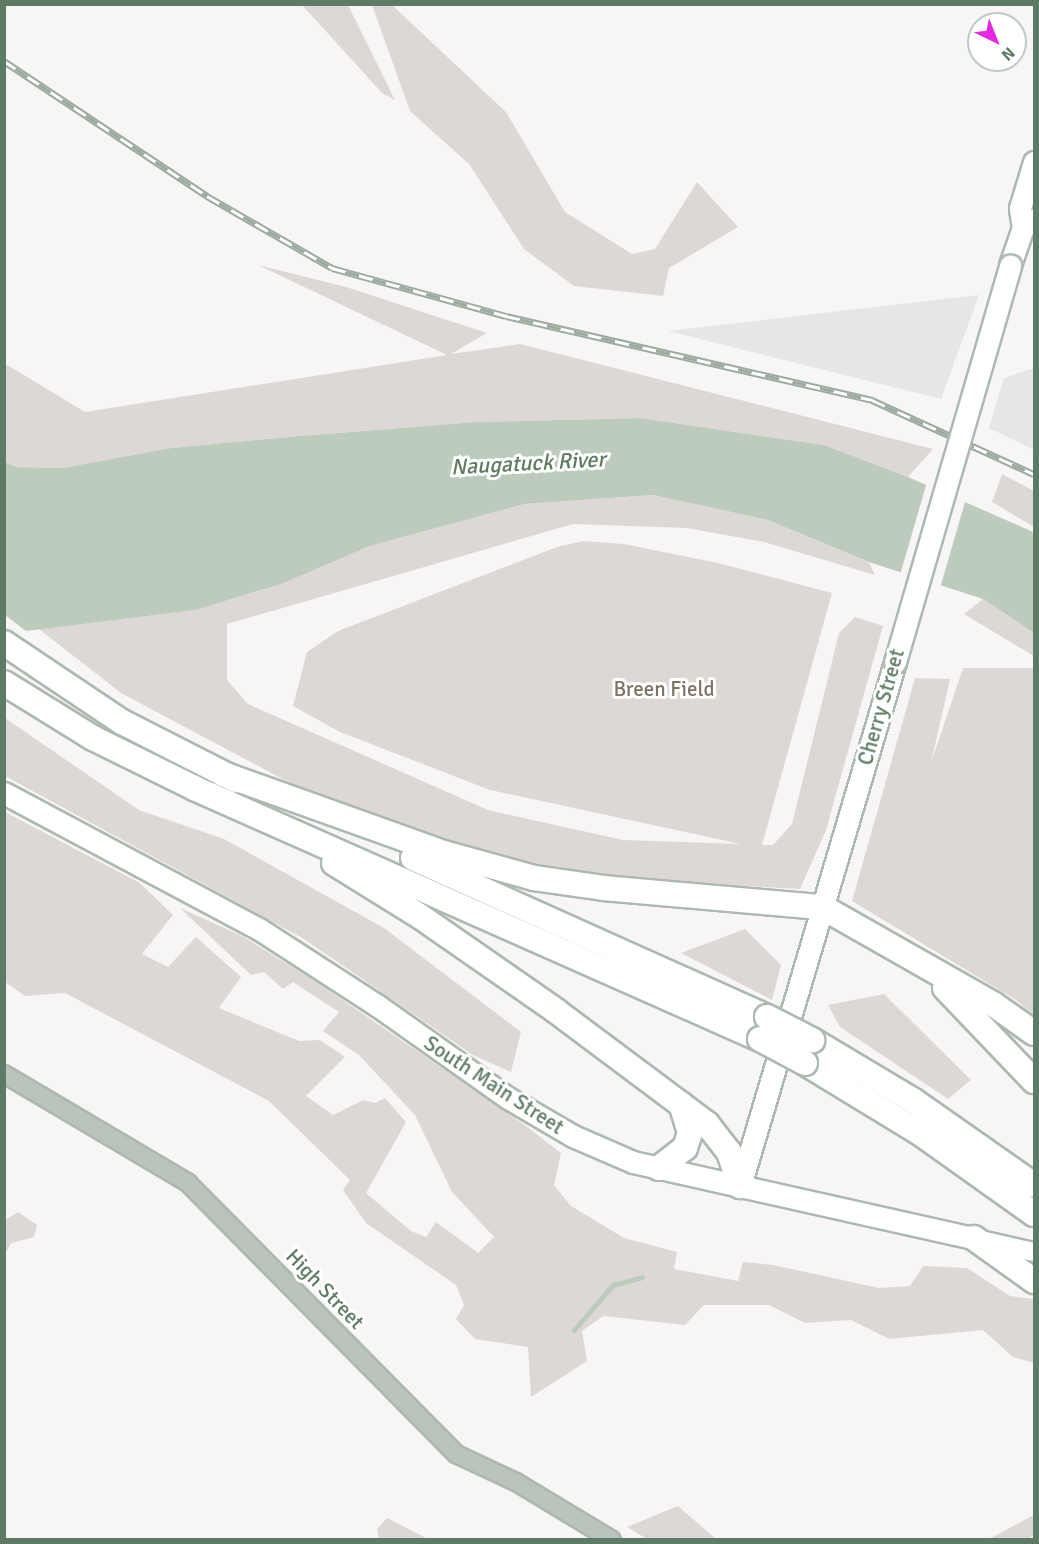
<!DOCTYPE html>
<html>
<head>
<meta charset="utf-8">
<style>
  body { margin:0 }
  #map { position:relative; width:1039px; height:1544px; overflow:hidden; background:#f8f5f6; font-family:Signika,sans-serif }
  div>[style] { position:absolute }
  .built>* { inset:0; background:#e6e7e5 }
  .green>* { inset:0; background:#ddd8d5 }
  .water>* { inset:0; background:#bccbbc }
  .pier>* { inset:0; background:#f8f5f6 }
  .stream>* { height:4.5px; margin:-2.25px; padding:0 2.25px; transform-origin:2.25px; border-radius:2.25px; background:#bccbbc }
  .roads { filter:drop-shadow(2px 0 #adb9af) drop-shadow(-2px 0 #adb9af) drop-shadow(0 2px #adb9af) drop-shadow(0 -2px #adb9af) }
  .tertiary>* { height:16px; margin:-8px; padding:0 8px; transform-origin:8px; border-radius:8px; background:#bac4bc }
  .secondary>* { height:18px; margin:-9px; padding:0 9px; transform-origin:9px; border-radius:9px; background:#fff }
  .primary>* { height:21px; margin:-10.5px; padding:0 10.5px; transform-origin:10.5px; border-radius:10.5px; background:#fff }
  .motorway>* { height:24px; margin:-12px; padding:0 12px; transform-origin:12px; border-radius:12px; background:#fff }
  .rail>* { height:7px; margin-top:-3.5px; transform-origin:0; background:repeating-linear-gradient(90deg,#fff 0 14px,#9caba0 0 28px); box-sizing:border-box; border-block:2px solid #9caba0 }
  .bridges { filter:drop-shadow(2px 0 #aeb9b1) drop-shadow(-2px 0 #aeb9b1) drop-shadow(0 2px #aeb9b1) drop-shadow(0 -2px #aeb9b1) }
  .primary-bridge>* { height:21px; margin:-10.5px; padding:0 10.5px; transform-origin:10.5px; border-radius:10.5px; background:#fff }
  .motorway-bridge>* { height:24px; margin:-12px; padding:0 12px; transform-origin:12px; border-radius:12px; background:#fff }
  span { translate:-50% -50%; white-space:nowrap; text-align:center; line-height:1.15; -webkit-text-stroke:6px #fff; paint-order:stroke }
  .park-label { font-size:21px; color:#7e7466 }
  .street-label { font-size:21px; color:#5e7b65 }
  .water-label { font-size:22px; color:#5e7b60; font-style:italic }
  .frame { position:absolute; inset:0; border:6px solid #5e7b65; pointer-events:none }
  .north { position:absolute; left:967px; top:12px; width:60px; height:60px; box-sizing:border-box; background:#fff; border:2px solid #bfcac1; border-radius:50%; rotate:137deg; font-size:16px; font-weight:700; line-height:24px; text-align:center; color:#5e7b65 }
  .north::after { content:''; display:block; margin:auto; width:21px; height:27px; background:#e529e0; clip-path:polygon(50% 0,100% 100%,50% 72%,0 100%) }
</style>
</head>
<body>
<div id="map">
  <div class="built">
    <i style="clip-path:polygon(979px 295px,941px 399px,668px 331px)"></i>
    <i style="clip-path:polygon(1034px 368px,1034px 450px,989px 428px,1004px 378px)"></i>
  </div>
  <div class="green">
    <i style="clip-path:polygon(302px 5px,348px 5px,395px 100px,383px 94px)"></i>
    <i style="clip-path:polygon(372px 5px,392px 5px,506px 112px,565px 212px,632px 254px,655px 249px,697px 182px,738px 227px,669px 268px,663px 296px,574px 286px,524px 249px,469px 164px,410px 111px)"></i>
    <i style="clip-path:polygon(258px 265px,346px 287px,487px 333px,451px 354px,520px 344px,933px 449px,908px 477px,824px 445px,640px 418px,475px 422px,300px 436px,171px 448px,62px 468px,16px 467px,5px 462px,4px 363px,85px 412px,447px 355px)"></i>
    <i style="clip-path:polygon(1002px 474px,1034px 491px,1034px 527px,992px 502px)"></i>
    <i style="clip-path:polygon(653px 495px,768px 520px,869px 562px,875px 575px,764px 542px,687px 528px,573px 524px,227px 624px,227px 680px,248px 704px,488px 810px,623px 840px,741px 844px,490px 790px,340px 732px,293px 706px,307px 652px,338px 631px,557px 547px,583px 541px,624px 544px,718px 563px,832px 593px,762px 845px,773px 845px,792px 824px,839px 633px,855px 617px,883px 626px,826px 830px,800px 889px,609px 879px,468px 849px,292px 784px,121px 693px,39px 629px,196px 610px,284px 583px,370px 546px,525px 504px)"></i>
    <i style="clip-path:polygon(983px 599px,1034px 633px,1034px 656px,964px 614px)"></i>
    <i style="clip-path:polygon(963px 668px,1034px 668px,1034px 1015px,1016px 1000px,852px 901px,915px 678px,950px 679px,931px 763px)"></i>
    <i style="clip-path:polygon(5px 718px,139px 810px,224px 839px,384px 928px,521px 1032px,511px 1072px,473px 1055px,304px 939px,5px 776px)"></i>
    <i style="clip-path:polygon(5px 812px,140px 883px,173px 915px,142px 954px,168px 967px,196px 937px,241px 977px,219px 1008px,299px 1041px,320px 1040px,345px 1057px,306px 1096px,333px 1115px,363px 1100px,375px 1103px,385px 1098px,406px 1122px,366px 1193px,411px 1231px,426px 1237px,436px 1222px,478px 1253px,494px 1237px,452px 1192px,415px 1115px,359px 1055px,323px 1031px,339px 1012px,293px 982px,283px 989px,264px 972px,251px 975px,180px 908px,242px 936px,315px 981px,522px 1123px,561px 1153px,554px 1185px,571px 1206px,624px 1238px,677px 1252px,674px 1269px,738px 1281px,743px 1262px,773px 1265px,879px 1288px,910px 1286px,923px 1266px,967px 1268px,1010px 1296px,1034px 1299px,1034px 1363px,1013px 1357px,983px 1330px,889px 1339px,851px 1320px,805px 1323px,769px 1305px,704px 1305px,685px 1325px,603px 1316px,582px 1331px,587px 1361px,531px 1397px,528px 1347px,475px 1339px,456px 1319px,464px 1305px,456px 1285px,366px 1223px,343px 1190px,350px 1180px,269px 1101px,65px 993px,25px 996px,5px 982px)"></i>
    <i style="clip-path:polygon(745px 929px,781px 965px,772px 1000px,681px 953px)"></i>
    <i style="clip-path:polygon(884px 994px,971px 1080px,948px 1099px,840px 1027px,828px 1005px)"></i>
    <i style="clip-path:polygon(18px 1212px,37px 1225px,34px 1237px,11px 1243px,5px 1254px,5px 1220px)"></i>
    <i style="clip-path:polygon(678px 1506px,716px 1539px,647px 1539px,627px 1527px)"></i>
    <i style="clip-path:polygon(1034px 1515px,1034px 1534px,1029px 1539px,989px 1539px)"></i>
    <i style="clip-path:polygon(387px 1518px,424px 1537px,425px 1539px,379px 1539px,377px 1529px)"></i>
  </div>
  <div class="water">
    <i style="clip-path:polygon(640px 418px,824px 445px,908px 477px,1031px 531px,1034px 534px,1034px 633px,983px 599px,869px 562px,768px 520px,653px 495px,525px 504px,370px 546px,284px 583px,196px 610px,26px 631px,5px 615px,5px 462px,16px 467px,62px 468px,171px 448px,300px 436px,475px 422px)"></i>
  </div>
  <div class="pier">
    <i style="clip-path:polygon(927px 482px,966px 499px,940px 588px,900px 575px)"></i>
  </div>
  <div class="stream">
    <i style="left:574px;top:1330px;width:60px;rotate:-49.1deg"></i>
    <i style="left:613px;top:1285px;width:30px;rotate:-15deg"></i>
  </div>
  <div class="roads">
    <div class="tertiary">
      <i style="left:4px;top:1074px;width:214px;rotate:30.6deg"></i>
      <i style="left:188px;top:1183px;width:381px;rotate:45.3deg"></i>
      <i style="left:456px;top:1454px;width:66px;rotate:25deg"></i>
      <i style="left:516px;top:1482px;width:112px;rotate:31.1deg"></i>
    </div>
    <div class="secondary">
      <i style="left:981px;top:1240px;width:54px;rotate:12.8deg"></i>
    </div>
    <div class="primary">
      <i style="left:1023px;top:228px;width:20px;rotate:-99deg"></i>
      <i style="left:1020px;top:208px;width:48px;rotate:-73.1deg"></i>
      <i style="left:1010px;top:265px;width:39px;rotate:-71deg"></i>
      <i style="left:1023px;top:228px;width:12px;rotate:-42deg"></i>
      <i style="left:4px;top:793px;width:289px;rotate:28.1deg"></i>
      <i style="left:259px;top:929px;width:142px;rotate:32.9deg"></i>
      <i style="left:378px;top:1006px;width:159px;rotate:35.3deg"></i>
      <i style="left:508px;top:1098px;width:75px;rotate:30.3deg"></i>
      <i style="left:573px;top:1136px;width:65px;rotate:23.4deg"></i>
      <i style="left:633px;top:1162px;width:349px;rotate:12.6deg"></i>
      <i style="left:740px;top:1186px;width:546px;rotate:-73.52deg"></i>
    </div>
    <div class="motorway">
      <i style="left:4px;top:643px;width:142px;rotate:33.8deg"></i>
      <i style="left:122px;top:722px;width:128px;rotate:27deg"></i>
      <i style="left:4px;top:683px;width:105px;rotate:31.7deg"></i>
      <i style="left:93px;top:738px;width:113px;rotate:26.3deg"></i>
      <i style="left:194px;top:788px;width:619px;rotate:23.92deg"></i>
      <i style="left:223px;top:774px;width:235px;rotate:19.7deg"></i>
      <i style="left:444px;top:853px;width:93px;rotate:15.5deg"></i>
      <i style="left:534px;top:878px;width:70px;rotate:8.2deg"></i>
      <i style="left:603px;top:888px;width:220px;rotate:5deg"></i>
      <i style="left:822px;top:907px;width:197px;rotate:29.6deg"></i>
      <i style="left:993px;top:1004px;width:50px;rotate:35.3deg"></i>
      <i style="left:413px;top:858px;width:388px;rotate:24.2deg"></i>
      <i style="left:334px;top:863px;width:102px;rotate:31.8deg"></i>
      <i style="left:421px;top:917px;width:165px;rotate:34.8deg"></i>
      <i style="left:556px;top:1011px;width:189px;rotate:36.8deg"></i>
      <i style="left:707px;top:1124px;width:36px;rotate:52deg"></i>
      <i style="left:729px;top:1152px;width:36px;rotate:72deg"></i>
      <i style="left:945px;top:988px;width:129px;rotate:46.3deg"></i>
      <i style="left:812px;top:1040px;width:119px;rotate:30.9deg"></i>
      <i style="left:914px;top:1101px;width:146px;rotate:35deg"></i>
      <i style="left:805px;top:1063px;width:135px;rotate:31.3deg"></i>
      <i style="left:920px;top:1133px;width:140px;rotate:35.4deg"></i>
      <i style="left:659px;top:1168px;width:33px;rotate:-38deg"></i>
      <i style="left:685px;top:1148px;width:16px;rotate:-72deg"></i>
      <i style="left:690px;top:1133px;width:30px;rotate:-107deg"></i>
      <i style="left:974px;top:1238px;width:74px;rotate:35.6deg"></i>
    </div>
  </div>
  <div class="rail">
    <i style="left:4px;top:61px;width:244px;rotate:33.6deg"></i>
    <i style="left:207px;top:196px;width:144px;rotate:29.9deg"></i>
    <i style="left:332px;top:268px;width:180px;rotate:15.4deg"></i>
    <i style="left:506px;top:316px;width:376px;rotate:12.9deg"></i>
    <i style="left:872px;top:400px;width:178px;rotate:24.6deg"></i>
  </div>
  <div class="bridges">
    <div class="primary-bridge">
      <i style="left:895px;top:662px;width:413px;rotate:-73.8deg"></i>
    </div>
    <div class="motorway-bridge">
      <i style="left:767px;top:1017px;width:51px;rotate:27.1deg"></i>
      <i style="left:760px;top:1039px;width:51px;rotate:28.1deg"></i>
    </div>
  </div>
  <div class="park-label">
    <span style="left:664px;top:689px">Breen Field</span>
  </div>
  <div class="street-label">
    <span style="left:881px;top:707px;rotate:-74deg">Cherry Street</span>
    <span style="left:494px;top:1085px;rotate:33deg">South Main Street</span>
    <span style="left:325px;top:1289px;rotate:46deg">High Street</span>
  </div>
  <div class="water-label">
    <span style="left:528px;top:463px;rotate:-3deg">Naugatuck River</span>
  </div>
  <div class="frame"></div>
  <div class="north">N</div>
</div>
</body>
</html>
